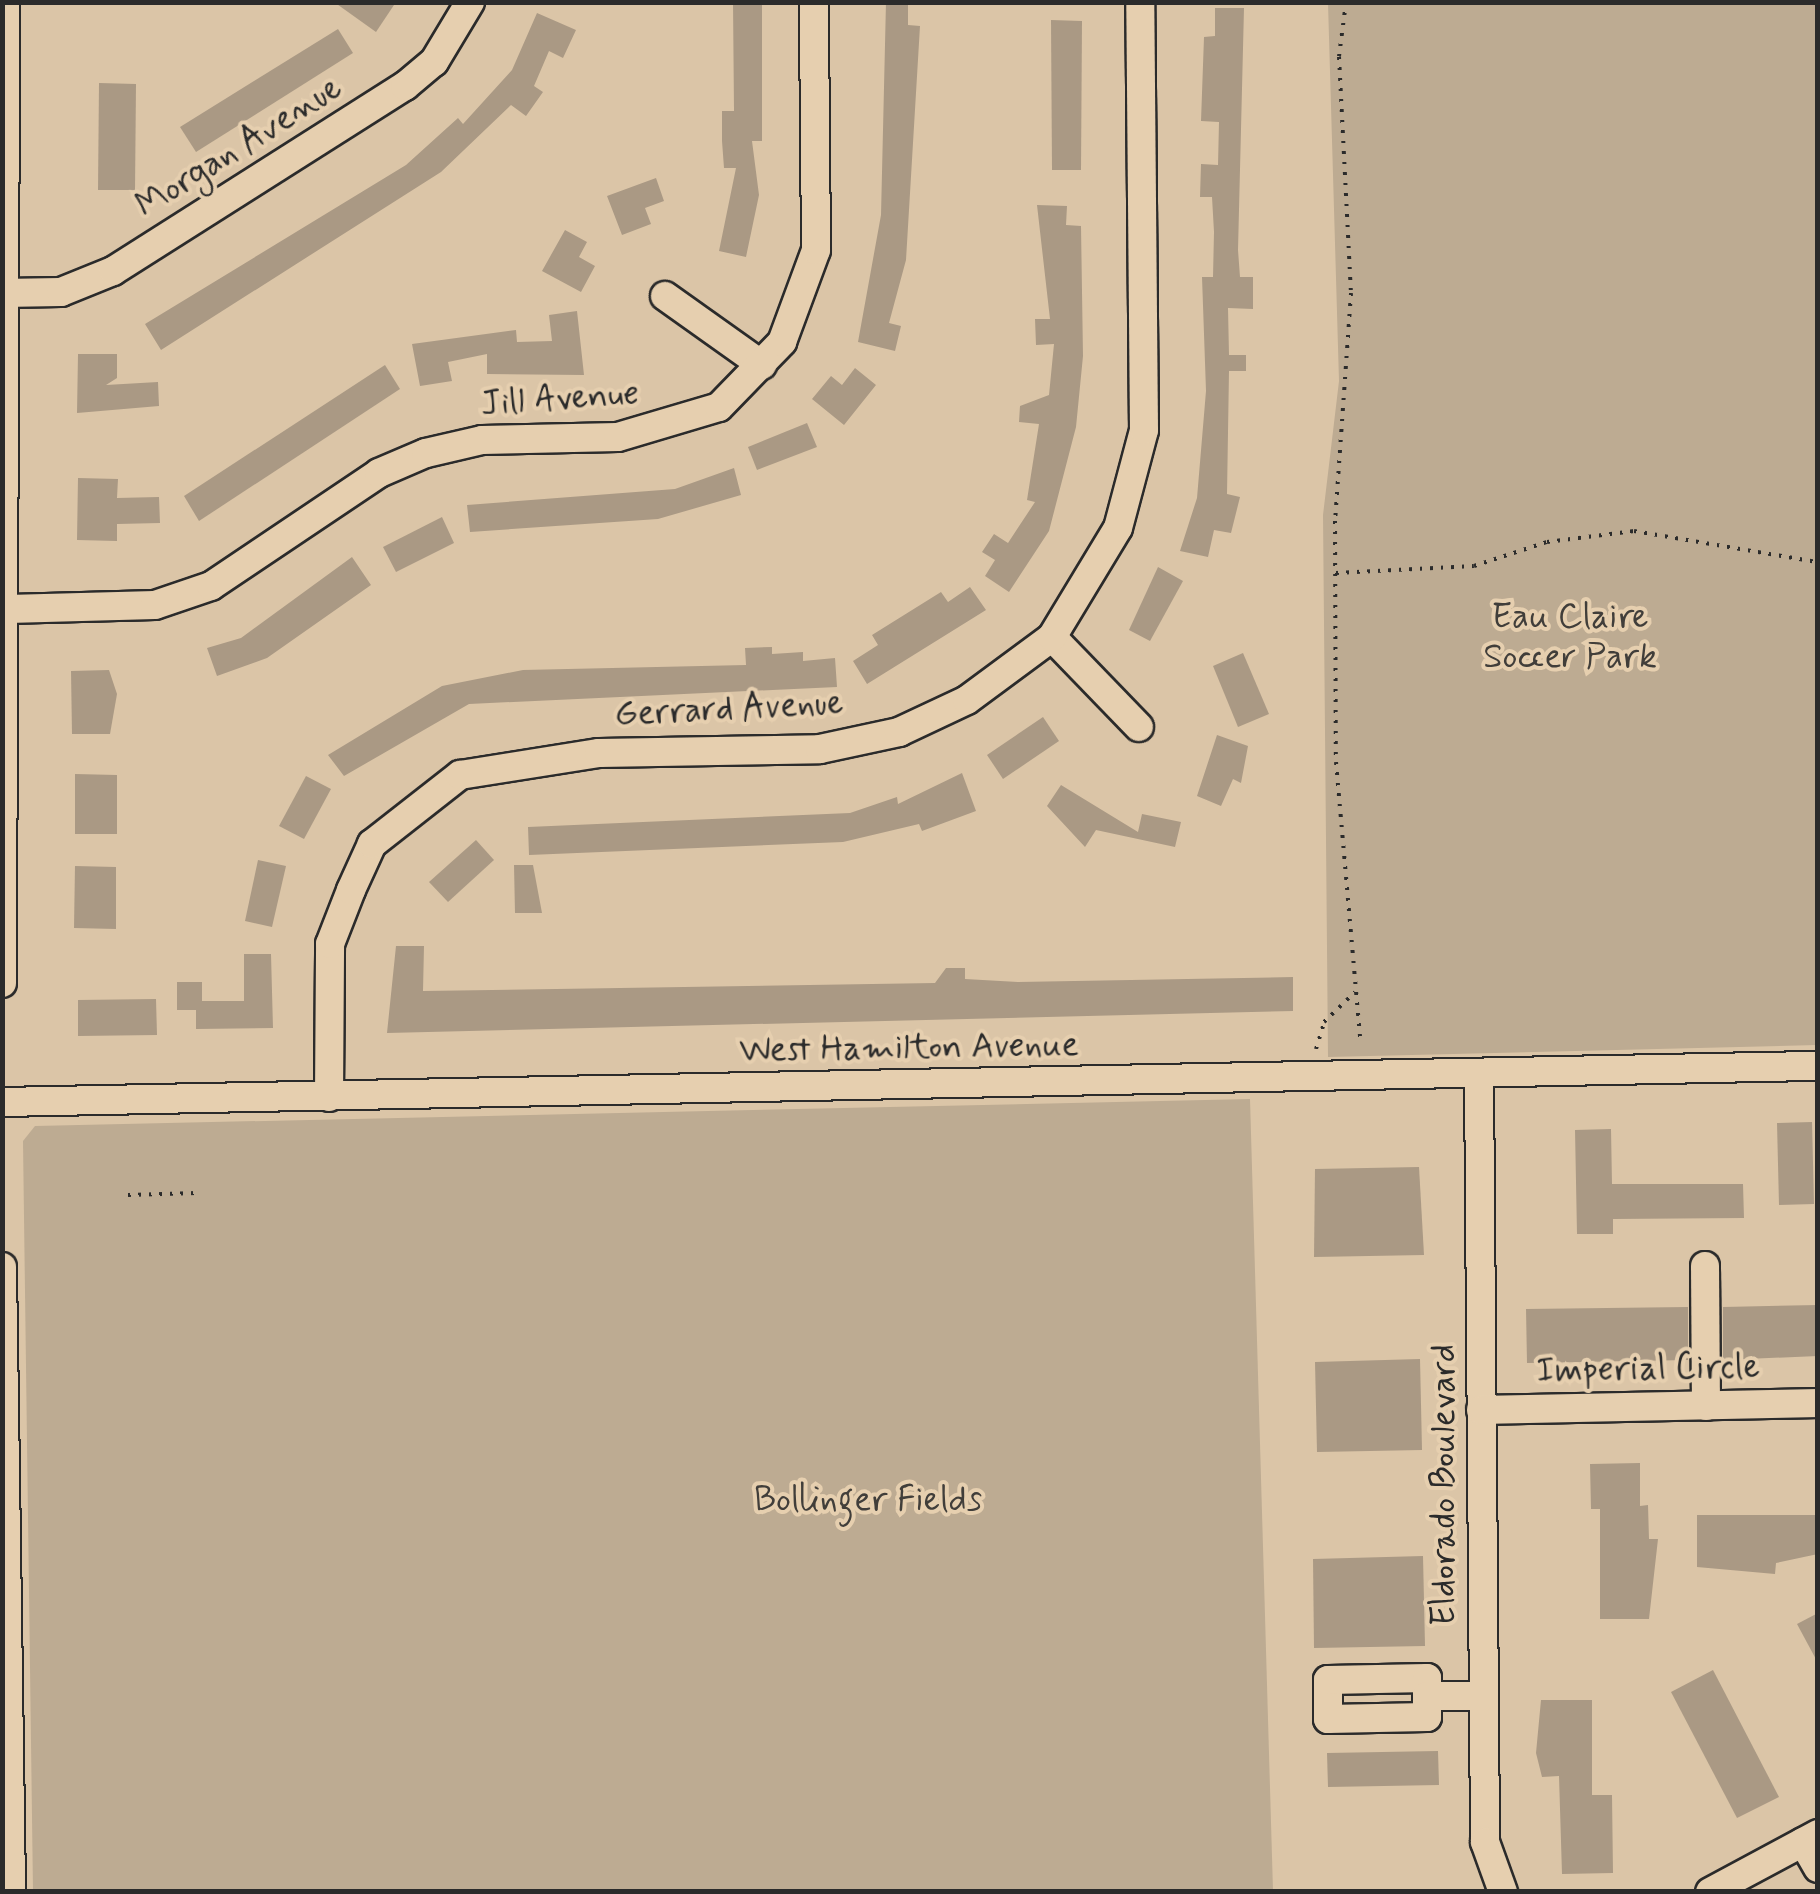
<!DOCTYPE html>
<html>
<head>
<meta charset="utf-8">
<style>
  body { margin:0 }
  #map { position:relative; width:1820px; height:1894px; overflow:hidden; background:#dbc5a7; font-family:Mynerve,sans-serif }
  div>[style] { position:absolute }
  .green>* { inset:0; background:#bdab92 }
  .building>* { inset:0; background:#aa9984 }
  .path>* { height:4px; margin-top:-2px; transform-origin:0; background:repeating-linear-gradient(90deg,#2b2b2b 0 2.5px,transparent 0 10.5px) }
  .roads { filter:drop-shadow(2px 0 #2b2b2b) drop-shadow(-2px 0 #2b2b2b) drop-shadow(0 2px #2b2b2b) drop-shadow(0 -2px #2b2b2b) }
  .minor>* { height:28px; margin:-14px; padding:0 14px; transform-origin:14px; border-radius:14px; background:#e6cfaf }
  span { translate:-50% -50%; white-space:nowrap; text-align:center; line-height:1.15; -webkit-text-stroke:8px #e6cfaf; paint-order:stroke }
  .street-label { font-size:35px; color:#2b2b2b }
  .park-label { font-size:35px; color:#413e3a }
  .frame { position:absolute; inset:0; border:5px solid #2b2b2b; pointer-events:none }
</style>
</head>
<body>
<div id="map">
  <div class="green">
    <i style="clip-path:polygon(1328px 3px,1817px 3px,1817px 1045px,1328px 1057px,1323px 515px,1339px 381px)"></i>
    <i style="clip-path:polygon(1250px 1099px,1273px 1891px,33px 1891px,23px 1141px,35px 1126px)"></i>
  </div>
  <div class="building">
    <i style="clip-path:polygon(334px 2px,396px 2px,376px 32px)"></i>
    <i style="clip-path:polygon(733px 2px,762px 2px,762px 141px,752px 141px,759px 195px,746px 257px,719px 251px,736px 168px,724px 168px,722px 141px,722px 111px,734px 111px)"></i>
    <i style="clip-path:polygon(886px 2px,908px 2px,908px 25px,920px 26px,906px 260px,889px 323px,901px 326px,895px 351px,858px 342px,881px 215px)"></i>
    <i style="clip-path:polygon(1215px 8px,1244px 8px,1238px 250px,1240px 277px,1253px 277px,1253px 309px,1228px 308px,1229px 355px,1246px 355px,1246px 371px,1229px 371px,1227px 494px,1240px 497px,1231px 533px,1214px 530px,1208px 557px,1180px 551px,1197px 498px,1206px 391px,1202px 277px,1213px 277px,1214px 232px,1212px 197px,1200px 197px,1201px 164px,1218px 165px,1219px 122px,1201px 121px,1204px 37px,1215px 36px)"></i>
    <i style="clip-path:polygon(537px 13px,576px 30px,563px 58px,549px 51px,534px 86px,543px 92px,526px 116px,511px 105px,441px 172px,161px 350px,145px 324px,406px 165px,458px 118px,463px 124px,512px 70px)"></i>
    <i style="clip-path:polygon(1051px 20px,1082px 21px,1081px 170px,1052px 170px)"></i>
    <i style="clip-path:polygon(338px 29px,353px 53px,196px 152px,180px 127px)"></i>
    <i style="clip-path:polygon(99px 83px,136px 84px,135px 190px,98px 190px)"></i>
    <i style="clip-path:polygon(656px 178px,664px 201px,645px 208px,651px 224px,622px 235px,607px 196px)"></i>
    <i style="clip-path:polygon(1037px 205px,1067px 206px,1066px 225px,1081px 226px,1083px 356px,1076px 427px,1049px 531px,1009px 592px,985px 576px,995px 560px,982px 552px,994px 534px,1008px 543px,1035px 502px,1027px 500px,1039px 424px,1019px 422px,1020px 406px,1049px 395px,1054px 344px,1036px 345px,1035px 319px,1050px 319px)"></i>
    <i style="clip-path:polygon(565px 230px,587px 242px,579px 257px,595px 266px,581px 292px,542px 271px)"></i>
    <i style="clip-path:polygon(577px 311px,584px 375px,487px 374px,487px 354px,448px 362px,452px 381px,420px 386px,412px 344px,516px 330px,517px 342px,552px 341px,549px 315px)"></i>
    <i style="clip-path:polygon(78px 354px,117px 354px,117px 378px,106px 385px,158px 382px,159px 406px,77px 413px)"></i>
    <i style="clip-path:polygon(385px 365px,400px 389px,199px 521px,184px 496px)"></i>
    <i style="clip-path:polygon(855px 368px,876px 385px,844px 425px,812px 399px,831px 376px,842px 385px)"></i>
    <i style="clip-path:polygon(807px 423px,817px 447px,757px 470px,748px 447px)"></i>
    <i style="clip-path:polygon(734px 468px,741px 495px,658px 519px,470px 532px,467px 505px,675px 489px)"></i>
    <i style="clip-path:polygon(78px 478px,118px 479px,117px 498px,159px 497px,160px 523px,117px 524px,117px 541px,77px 540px)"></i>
    <i style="clip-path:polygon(442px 517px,454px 543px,396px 572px,383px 547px)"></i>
    <i style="clip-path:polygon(352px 557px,371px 585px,267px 658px,217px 676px,207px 648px,241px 638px)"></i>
    <i style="clip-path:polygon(1158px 567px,1183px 581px,1150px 641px,1129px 630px)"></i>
    <i style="clip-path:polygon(970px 587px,986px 610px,867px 684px,853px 661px,878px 645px,872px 635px,941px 592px,948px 602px)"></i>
    <i style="clip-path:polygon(772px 647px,772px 654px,803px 652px,803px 661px,835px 658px,837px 687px,469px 704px,344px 776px,328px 755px,442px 686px,523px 670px,746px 665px,745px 648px)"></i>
    <i style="clip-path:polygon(1243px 653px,1269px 714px,1238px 727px,1213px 666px)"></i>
    <i style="clip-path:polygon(109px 670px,117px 694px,110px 734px,72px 734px,71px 671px)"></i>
    <i style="clip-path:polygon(1043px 717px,1059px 741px,1003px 779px,987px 755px)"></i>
    <i style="clip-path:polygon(1217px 735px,1248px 746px,1241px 783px,1233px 779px,1221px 806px,1197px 796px)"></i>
    <i style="clip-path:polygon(962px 773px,976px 811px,922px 831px,919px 824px,843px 842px,529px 855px,528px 827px,850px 813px,897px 797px,898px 804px)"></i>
    <i style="clip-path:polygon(75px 774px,117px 775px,117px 834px,75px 834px)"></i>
    <i style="clip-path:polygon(306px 776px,331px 789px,304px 839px,279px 826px)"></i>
    <i style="clip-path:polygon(1061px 785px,1138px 832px,1142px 814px,1181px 822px,1175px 847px,1096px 830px,1085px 847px,1047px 806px)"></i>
    <i style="clip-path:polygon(476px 840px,494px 860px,448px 902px,429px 882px)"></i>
    <i style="clip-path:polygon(258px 860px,286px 866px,272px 927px,245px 921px)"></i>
    <i style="clip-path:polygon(514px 865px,533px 865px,542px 913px,515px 913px)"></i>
    <i style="clip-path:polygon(75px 866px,116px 867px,116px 929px,74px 928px)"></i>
    <i style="clip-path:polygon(396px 946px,424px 946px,423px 991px,935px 983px,946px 968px,965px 968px,965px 979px,1018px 982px,1293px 977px,1293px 1011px,387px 1033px)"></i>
    <i style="clip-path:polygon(244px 954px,271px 954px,273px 1028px,196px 1029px,196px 1010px,177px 1010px,177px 982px,202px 982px,202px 1001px,244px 1001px)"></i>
    <i style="clip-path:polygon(156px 999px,157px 1035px,78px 1036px,78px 1000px)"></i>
    <i style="clip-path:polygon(1812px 1122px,1814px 1204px,1779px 1205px,1777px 1123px)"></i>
    <i style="clip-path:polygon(1611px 1129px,1612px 1184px,1743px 1184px,1744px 1218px,1613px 1219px,1613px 1234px,1577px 1234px,1575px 1130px)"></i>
    <i style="clip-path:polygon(1419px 1167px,1424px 1255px,1314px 1257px,1315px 1169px)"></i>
    <i style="clip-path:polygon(1818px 1305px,1818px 1356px,1723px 1360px,1723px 1307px)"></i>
    <i style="clip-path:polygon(1688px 1307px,1688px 1360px,1527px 1363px,1526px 1309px)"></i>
    <i style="clip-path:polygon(1420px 1359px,1422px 1450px,1317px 1452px,1315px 1362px)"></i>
    <i style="clip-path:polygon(1640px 1463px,1640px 1506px,1648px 1505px,1649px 1539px,1658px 1539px,1649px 1619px,1600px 1619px,1600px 1509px,1591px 1509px,1590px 1464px)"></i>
    <i style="clip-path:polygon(1697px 1515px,1818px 1515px,1818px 1554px,1776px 1563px,1775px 1574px,1697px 1567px)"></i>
    <i style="clip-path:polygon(1423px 1556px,1425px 1646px,1314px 1648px,1313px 1559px)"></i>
    <i style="clip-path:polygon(1818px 1613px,1818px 1663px,1797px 1624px)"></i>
    <i style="clip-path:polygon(1713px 1670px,1779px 1797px,1737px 1818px,1671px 1692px)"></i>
    <i style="clip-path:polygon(1541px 1700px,1592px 1700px,1592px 1795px,1612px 1795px,1613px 1873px,1562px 1874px,1559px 1776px,1542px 1777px,1536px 1753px)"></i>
    <i style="clip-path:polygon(1438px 1751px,1439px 1785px,1328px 1787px,1327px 1753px)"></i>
  </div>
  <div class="path">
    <i style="left:1346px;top:2px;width:55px;rotate:97.3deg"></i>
    <i style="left:1339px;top:57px;width:236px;rotate:87.1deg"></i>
    <i style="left:1351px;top:293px;width:229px;rotate:94deg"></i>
    <i style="left:1335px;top:521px;width:241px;rotate:89.8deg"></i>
    <i style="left:1336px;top:762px;width:277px;rotate:85deg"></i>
    <i style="left:1336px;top:573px;width:138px;rotate:-2.9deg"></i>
    <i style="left:1474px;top:566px;width:77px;rotate:-18.2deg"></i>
    <i style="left:1547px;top:542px;width:88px;rotate:-7.2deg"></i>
    <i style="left:1634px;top:531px;width:187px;rotate:9.6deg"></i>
    <i style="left:1316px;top:1049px;width:28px;rotate:-73deg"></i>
    <i style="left:1324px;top:1022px;width:43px;rotate:-44.1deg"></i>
    <i style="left:128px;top:1195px;width:69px;rotate:-1.7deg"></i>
  </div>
  <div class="roads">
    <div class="minor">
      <i style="left:2px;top:293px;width:59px;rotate:-1deg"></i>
      <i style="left:61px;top:292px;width:56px;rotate:-22deg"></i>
      <i style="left:113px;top:271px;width:346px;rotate:-32.4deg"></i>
      <i style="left:405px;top:86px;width:38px;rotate:-40deg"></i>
      <i style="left:434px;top:62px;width:70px;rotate:-59deg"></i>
      <i style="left:665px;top:296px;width:119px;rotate:35.4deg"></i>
      <i style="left:8px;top:609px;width:147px;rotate:-1.6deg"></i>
      <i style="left:155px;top:605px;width:59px;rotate:-18.7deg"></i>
      <i style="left:211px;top:586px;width:202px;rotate:-33.9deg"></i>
      <i style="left:379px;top:473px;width:51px;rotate:-23.1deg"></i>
      <i style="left:426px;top:453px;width:57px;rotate:-13.1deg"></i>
      <i style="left:482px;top:440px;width:136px;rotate:-1.3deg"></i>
      <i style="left:618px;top:437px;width:105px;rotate:-16.5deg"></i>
      <i style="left:719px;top:407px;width:91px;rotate:-45.9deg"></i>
      <i style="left:782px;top:342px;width:98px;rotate:-69.7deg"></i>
      <i style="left:816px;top:250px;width:248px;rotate:-90.5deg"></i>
      <i style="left:1052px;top:637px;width:125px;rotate:46deg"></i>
      <i style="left:2px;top:983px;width:981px;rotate:-89.82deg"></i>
      <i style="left:1479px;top:1074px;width:768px;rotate:89.55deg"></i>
      <i style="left:1485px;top:1842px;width:53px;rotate:70.2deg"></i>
      <i style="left:329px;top:1097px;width:153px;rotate:-89.6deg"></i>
      <i style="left:330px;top:944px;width:58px;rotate:-68.7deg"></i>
      <i style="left:351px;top:890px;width:51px;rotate:-65.5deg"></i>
      <i style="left:372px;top:844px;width:112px;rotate:-38.1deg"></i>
      <i style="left:460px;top:775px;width:141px;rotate:-9deg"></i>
      <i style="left:599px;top:753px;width:221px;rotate:-1deg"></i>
      <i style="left:820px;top:749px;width:81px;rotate:-12.1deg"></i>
      <i style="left:899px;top:732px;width:75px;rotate:-25.2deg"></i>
      <i style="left:967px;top:700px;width:106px;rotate:-36.5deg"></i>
      <i style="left:1052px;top:637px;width:127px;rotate:-58.8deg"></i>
      <i style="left:1118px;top:528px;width:101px;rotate:-75.1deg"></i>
      <i style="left:1144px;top:430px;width:428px;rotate:-90.5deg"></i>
      <i style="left:2px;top:1102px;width:1816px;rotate:-1.14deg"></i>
      <i style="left:1705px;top:1266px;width:140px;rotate:89.6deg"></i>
      <i style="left:2px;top:1267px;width:625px;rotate:89.17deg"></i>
      <i style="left:1481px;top:1410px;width:337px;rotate:-1.2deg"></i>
      <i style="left:1427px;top:1696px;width:21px;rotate:90deg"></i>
      <i style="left:1427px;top:1717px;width:99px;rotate:178.8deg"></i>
      <i style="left:1328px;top:1719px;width:39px;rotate:-90deg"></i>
      <i style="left:1328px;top:1680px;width:99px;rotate:-1.2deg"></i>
      <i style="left:1427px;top:1678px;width:18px;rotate:90deg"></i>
      <i style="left:1427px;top:1696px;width:57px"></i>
      <i style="left:1803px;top:1842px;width:30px;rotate:60deg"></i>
      <i style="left:1710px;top:1892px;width:123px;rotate:-28.2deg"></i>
    </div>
  </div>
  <div class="street-label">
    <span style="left:239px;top:147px;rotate:-32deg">Morgan Avenue</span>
    <span style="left:560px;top:399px;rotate:-4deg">Jill Avenue</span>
    <span style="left:729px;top:709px;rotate:-3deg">Gerrard Avenue</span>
    <span style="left:909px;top:1048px;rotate:-1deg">West Hamilton Avenue</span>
    <span style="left:1648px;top:1369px;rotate:-1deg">Imperial Circle</span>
    <span style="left:1444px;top:1485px;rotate:-90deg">Eldorado Boulevard</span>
  </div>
  <div class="park-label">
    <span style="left:1570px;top:637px">Eau Claire<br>Soccer Park</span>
    <span style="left:868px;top:1500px">Bollinger Fields</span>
  </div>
  <div class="frame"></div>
</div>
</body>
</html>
